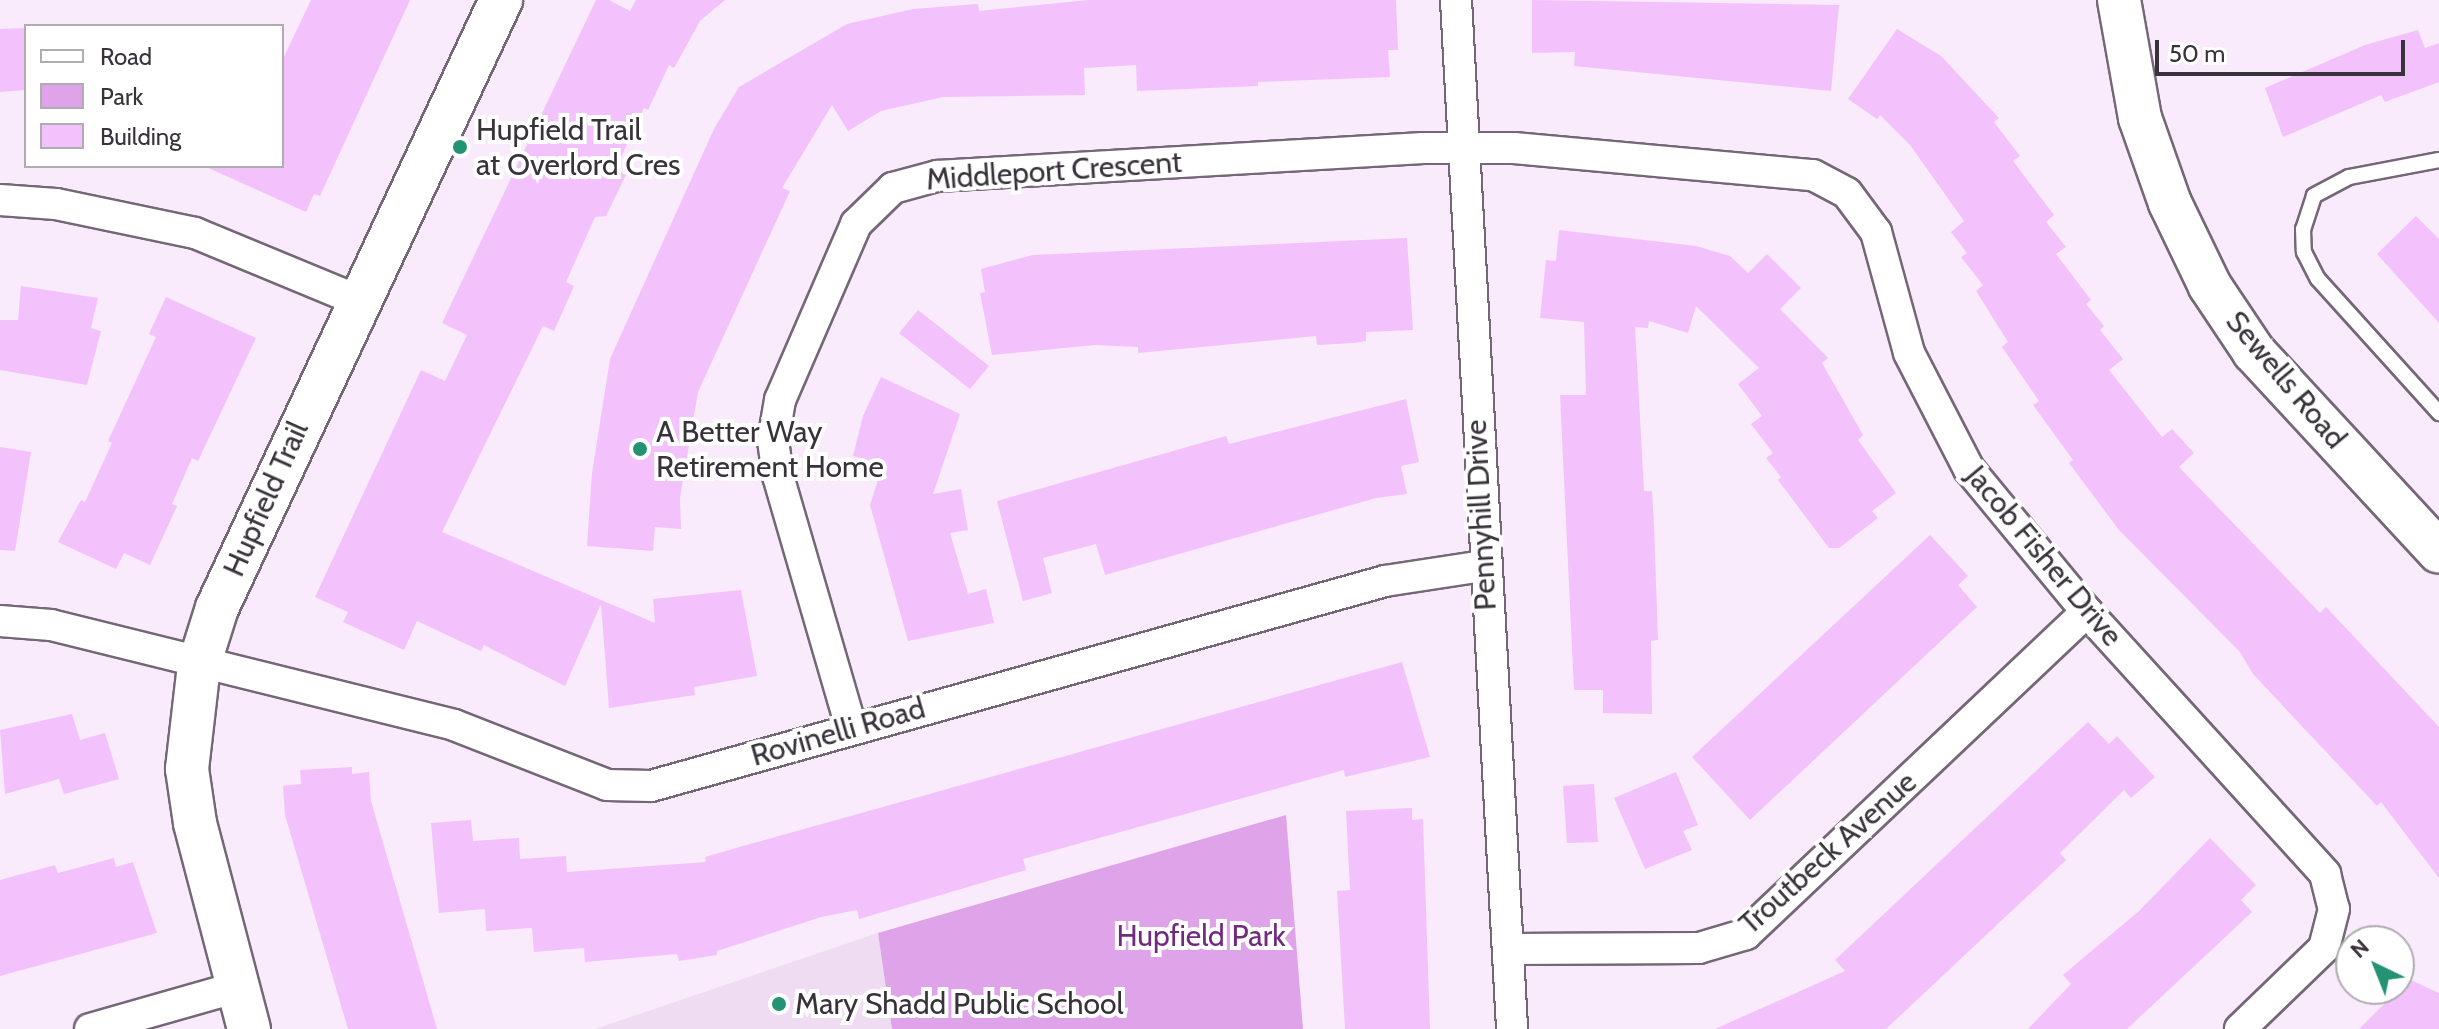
<!DOCTYPE html>
<html>
<head>
<meta charset="utf-8">
<style>
  body { margin:0 }
  #map { position:relative; width:2439px; height:1029px; overflow:hidden; background:#f9eafc; font-family:Cabin,sans-serif }
  div>[style] { position:absolute }
  .built>* { inset:0; background:#efdcf3 }
  .green>* { inset:0; background:#dea3e9 }
  .building>* { inset:0; background:#f3c2fd }
  .roads { filter:drop-shadow(2px 0 #746776) drop-shadow(-2px 0 #746776) drop-shadow(0 2px #746776) drop-shadow(0 -2px #746776) }
  .lane>* { height:14px; margin:-7px; padding:0 7px; transform-origin:7px; border-radius:7px; background:#fff }
  .street>* { height:30px; margin:-15px; padding:0 15px; transform-origin:15px; border-radius:15px; background:#fff }
  .secondary>* { height:42px; margin:-21px; padding:0 21px; transform-origin:21px; border-radius:21px; background:#fff }
  .dots>* { width:22px; height:22px; translate:-50% -50%; box-sizing:border-box; border:4px solid #fff; border-radius:50% }
  span { translate:-50% -50%; white-space:nowrap; text-align:center; line-height:1.15; -webkit-text-stroke:8px #fff; paint-order:stroke }
  .poi-label { font-size:30px; color:#38333a }
  .left { translate:0 -50%; text-align:left }
  .street-label { font-size:30px; color:#38333a }
  .park-label { font-size:30px; color:#702a7e }
  .legend { position:absolute; left:24px; top:24px; width:260px; height:144px; box-sizing:border-box; background:#fff; border:2px solid #afadb0; margin:0; padding:10px 14px; list-style:none; font-size:24px; color:#38333a }
  .legend li { display:flex; align-items:center; gap:16px; height:40px }
  .legend b { width:40px; border:2px solid #afadb0 }
  .north { position:absolute; left:2335px; top:925px; width:80px; height:80px; box-sizing:border-box; background:#fff; border:2px solid #afadb0; border-radius:50%; rotate:317deg; font-size:22px; font-weight:700; line-height:32px; text-align:center; color:#38333a }
  .north::after { content:''; display:block; margin:auto; width:28px; height:36px; background:#249374; clip-path:polygon(50% 0,100% 100%,50% 72%,0 100%) }
  .scale { position:absolute; left:2155px; top:40px; width:250px; height:36px; box-sizing:border-box; border:4px solid #38333a; border-top:0; padding-left:10px; font-size:24px; line-height:28px; white-space:nowrap; color:#38333a; -webkit-text-stroke:6px #fff; paint-order:stroke }
</style>
</head>
<body>
<div id="map">
  <div class="built">
    <i style="clip-path:polygon(878px 933px,892px 1029px,595px 1029px)"></i>
  </div>
  <div class="green">
    <i style="clip-path:polygon(1286px 815px,1303px 1029px,892px 1029px,878px 933px)"></i>
  </div>
  <div class="building">
    <i style="clip-path:polygon(311px 0,410px 0,320px 196px,314px 194px,306px 212px,204px 166px,282px 166px,282px 61px)"></i>
    <i style="clip-path:polygon(596px 0,609px 0,630px 11px,636px 0,725px 0,700px 21px,674px 68px,669px 65px,648px 110px,644px 108px,615px 170px,626px 175px,606px 216px,595px 217px,566px 282px,574px 286px,554px 331px,543px 326px,442px 532px,655px 623px,653px 599px,741px 590px,757px 676px,694px 687px,695px 695px,609px 708px,601px 604px,565px 686px,484px 645px,481px 651px,417px 621px,404px 650px,343px 622px,348px 612px,315px 597px,421px 370px,445px 381px,467px 335px,442px 323px)"></i>
    <i style="clip-path:polygon(1089px 0,1396px 0,1398px 50px,1388px 50px,1390px 77px,1258px 82px,1258px 86px,1137px 91px,1136px 65px,1084px 68px,1085px 95px,943px 97px,881px 111px,848px 131px,832px 105px,782px 188px,790px 191px,698px 392px,680px 498px,681px 529px,655px 527px,653px 551px,587px 546px,592px 473px,610px 359px,714px 129px,739px 87px,847px 24px,913px 9px,978px 4px,979px 11px)"></i>
    <i style="clip-path:polygon(1532px 0,1839px 5px,1831px 91px,1574px 66px,1575px 52px,1532px 53px)"></i>
    <i style="clip-path:polygon(26px 28px,26px 90px,0 92px,0 29px)"></i>
    <i style="clip-path:polygon(1897px 29px,1941px 56px,1999px 118px,1994px 122px,2020px 156px,2013px 161px,2054px 215px,2046px 222px,2066px 247px,2056px 254px,2091px 300px,2086px 304px,2104px 326px,2100px 330px,2123px 359px,2109px 370px,2162px 437px,2172px 429px,2194px 453px,2179px 467px,2320px 613px,2326px 607px,2439px 727px,2439px 878px,2381px 802px,2377px 806px,2253px 674px,2240px 652px,2119px 530px,2069px 463px,2073px 460px,2033px 405px,2039px 401px,2002px 347px,2008px 342px,1976px 291px,1983px 285px,1961px 257px,1967px 253px,1951px 232px,1964px 221px,1910px 145px,1880px 115px,1877px 119px,1848px 99px)"></i>
    <i style="clip-path:polygon(2418px 30px,2425px 48px,2439px 43px,2439px 82px,2385px 102px,2381px 95px,2283px 137px,2265px 88px,2365px 45px)"></i>
    <i style="clip-path:polygon(2416px 216px,2439px 239px,2439px 323px,2377px 254px)"></i>
    <i style="clip-path:polygon(1559px 230px,1696px 246px,1730px 256px,1748px 273px,1767px 254px,1801px 288px,1780px 309px,1828px 358px,1822px 363px,1863px 435px,1858px 440px,1896px 493px,1872px 511px,1878px 518px,1839px 548px,1829px 548px,1778px 480px,1781px 477px,1766px 458px,1773px 453px,1751px 424px,1762px 416px,1738px 384px,1759px 368px,1696px 306px,1688px 333px,1649px 321px,1648px 328px,1635px 327px,1644px 491px,1652px 491px,1654px 525px,1658px 640px,1651px 641px,1652px 714px,1603px 713px,1603px 690px,1574px 690px,1560px 395px,1586px 395px,1584px 322px,1540px 318px,1546px 260px,1556px 261px)"></i>
    <i style="clip-path:polygon(1407px 238px,1413px 330px,1366px 332px,1366px 341px,1354px 343px,1317px 345px,1316px 336px,1138px 353px,1138px 347px,1095px 345px,992px 355px,980px 293px,985px 292px,981px 269px,1033px 255px)"></i>
    <i style="clip-path:polygon(21px 286px,98px 298px,91px 328px,101px 331px,87px 385px,0 370px,0 320px,18px 320px)"></i>
    <i style="clip-path:polygon(166px 297px,256px 338px,198px 461px,192px 458px,172px 504px,177px 506px,150px 565px,124px 553px,116px 569px,58px 542px,81px 500px,85px 502px,112px 443px,108px 441px,156px 337px,149px 334px)"></i>
    <i style="clip-path:polygon(918px 310px,989px 366px,970px 389px,899px 333px)"></i>
    <i style="clip-path:polygon(881px 377px,960px 414px,933px 494px,961px 489px,968px 530px,950px 533px,968px 594px,986px 589px,994px 623px,908px 641px,870px 505px,883px 464px,853px 456px,863px 416px)"></i>
    <i style="clip-path:polygon(1406px 399px,1419px 462px,1401px 466px,1407px 494px,1376px 498px,1105px 575px,1096px 544px,1043px 558px,1052px 593px,1023px 601px,997px 501px,1226px 436px,1229px 444px)"></i>
    <i style="clip-path:polygon(0 447px,31px 452px,15px 551px,0 550px)"></i>
    <i style="clip-path:polygon(1930px 535px,1968px 576px,1958px 585px,1977px 607px,1750px 820px,1692px 757px)"></i>
    <i style="clip-path:polygon(1402px 662px,1430px 757px,1345px 777px,1344px 770px,1023px 859px,1026px 870px,859px 919px,857px 910px,821px 917px,717px 951px,717px 955px,679px 961px,677px 954px,585px 962px,584px 948px,534px 952px,532px 928px,486px 931px,485px 909px,439px 913px,431px 823px,471px 820px,473px 841px,519px 838px,520px 859px,566px 856px,567px 872px,706px 862px,705px 857px,743px 846px)"></i>
    <i style="clip-path:polygon(72px 714px,80px 740px,105px 733px,119px 779px,64px 794px,59px 779px,5px 794px,0 730px)"></i>
    <i style="clip-path:polygon(2088px 722px,2109px 744px,2117px 736px,2155px 777px,2131px 798px,2124px 790px,2060px 853px,2066px 860px,1886px 1029px,1715px 1029px,1845px 971px,1835px 960px)"></i>
    <i style="clip-path:polygon(352px 767px,352px 774px,369px 772px,371px 801px,437px 1029px,348px 1029px,285px 815px,283px 786px,301px 784px,300px 770px)"></i>
    <i style="clip-path:polygon(1676px 772px,1698px 825px,1683px 831px,1692px 850px,1645px 869px,1614px 798px)"></i>
    <i style="clip-path:polygon(1594px 784px,1598px 842px,1567px 843px,1563px 786px)"></i>
    <i style="clip-path:polygon(1412px 808px,1412px 820px,1423px 819px,1430px 1029px,1345px 1029px,1337px 891px,1350px 890px,1346px 811px)"></i>
    <i style="clip-path:polygon(2210px 838px,2256px 885px,2241px 900px,2252px 912px,2127px 1029px,2028px 1029px,2071px 984px,2063px 975px,2139px 911px)"></i>
    <i style="clip-path:polygon(114px 858px,116px 867px,133px 862px,157px 933px,0 976px,0 880px,55px 865px,58px 873px)"></i>
    <i style="clip-path:polygon(2402px 976px,2439px 993px,2439px 1029px,2359px 1029px,2399px 989px)"></i>
  </div>
  <div class="roads">
    <div class="lane">
      <i style="left:2439px;top:160px;width:92px;rotate:169.3deg"></i>
      <i style="left:2349px;top:177px;width:40px;rotate:152deg"></i>
      <i style="left:2314px;top:196px;width:35px;rotate:108deg"></i>
      <i style="left:2303px;top:229px;width:23px;rotate:88deg"></i>
      <i style="left:2304px;top:252px;width:30px;rotate:63deg"></i>
      <i style="left:2318px;top:279px;width:181px;rotate:47.9deg"></i>
    </div>
    <div class="street">
      <i style="left:1456px;top:0;width:1031px;rotate:86.88deg"></i>
      <i style="left:0;top:200px;width:56px;rotate:4.1deg"></i>
      <i style="left:56px;top:204px;width:142px;rotate:11.8deg"></i>
      <i style="left:195px;top:233px;width:175px;rotate:22.5deg"></i>
      <i style="left:0;top:621px;width:51px;rotate:4.5deg"></i>
      <i style="left:51px;top:625px;width:415px;rotate:13.9deg"></i>
      <i style="left:454px;top:725px;width:164px;rotate:21.4deg"></i>
      <i style="left:607px;top:785px;width:44px;rotate:1.3deg"></i>
      <i style="left:651px;top:786px;width:762px;rotate:-15.6deg"></i>
      <i style="left:1385px;top:581px;width:99px;rotate:-8.7deg"></i>
      <i style="left:851px;top:727px;width:261px;rotate:-106.2deg"></i>
      <i style="left:778px;top:476px;width:35px;rotate:-98deg"></i>
      <i style="left:773px;top:441px;width:42px;rotate:-80.3deg"></i>
      <i style="left:780px;top:400px;width:192px;rotate:-66.6deg"></i>
      <i style="left:856px;top:224px;width:52px;rotate:-44.2deg"></i>
      <i style="left:893px;top:188px;width:46px;rotate:-15.3deg"></i>
      <i style="left:937px;top:176px;width:487px;rotate:-3.3deg"></i>
      <i style="left:1423px;top:148px;width:91px"></i>
      <i style="left:1514px;top:148px;width:300px;rotate:5.2deg"></i>
      <i style="left:1813px;top:175px;width:38px;rotate:28deg"></i>
      <i style="left:1847px;top:193px;width:49px;rotate:53.4deg"></i>
      <i style="left:1876px;top:232px;width:125px;rotate:74.7deg"></i>
      <i style="left:1909px;top:353px;width:131px;rotate:62.7deg"></i>
      <i style="left:1969px;top:469px;width:185px;rotate:50.5deg"></i>
      <i style="left:2087px;top:612px;width:354px;rotate:47.7deg"></i>
      <i style="left:2325px;top:874px;width:36px;rotate:76deg"></i>
      <i style="left:2334px;top:909px;width:40px;rotate:104.4deg"></i>
      <i style="left:2324px;top:948px;width:117px;rotate:136deg"></i>
      <i style="left:1510px;top:949px;width:189px;rotate:-0.3deg"></i>
      <i style="left:1699px;top:948px;width:49px;rotate:-16.6deg"></i>
      <i style="left:1746px;top:934px;width:469px;rotate:-43.4deg"></i>
      <i style="left:90px;top:1029px;width:153px;rotate:-15.9deg"></i>
    </div>
    <div class="secondary">
      <i style="left:2119px;top:0;width:120px;rotate:79.9deg"></i>
      <i style="left:2140px;top:118px;width:90px;rotate:70.6deg"></i>
      <i style="left:2170px;top:203px;width:92px;rotate:64.3deg"></i>
      <i style="left:2210px;top:286px;width:79px;rotate:56.3deg"></i>
      <i style="left:2254px;top:352px;width:272px;rotate:47.2deg"></i>
      <i style="left:249px;top:1029px;width:213px;rotate:-104.7deg"></i>
      <i style="left:195px;top:823px;width:55px;rotate:-98.4deg"></i>
      <i style="left:187px;top:769px;width:105px;rotate:-83.4deg"></i>
      <i style="left:199px;top:665px;width:60px;rotate:-72.5deg"></i>
      <i style="left:217px;top:608px;width:671px;rotate:-64.96deg"></i>
    </div>
  </div>
  <div class="dots">
    <i style="left:460px;top:147px;background:#249374"></i>
    <i style="left:640px;top:449px;background:#249374"></i>
    <i style="left:779px;top:1004px;background:#249374"></i>
  </div>
  <div class="poi-label">
    <span class="left" style="left:476px;top:147px">Hupfield Trail<br>at Overlord Cres</span>
    <span class="left" style="left:656px;top:449px">A Better Way<br>Retirement Home</span>
    <span class="left" style="left:795px;top:1004px">Mary Shadd Public School</span>
  </div>
  <div class="street-label">
    <span style="left:1054px;top:171px;rotate:-4deg">Middleport Crescent</span>
    <span style="left:2286px;top:380px;rotate:50deg">Sewells Road</span>
    <span style="left:266px;top:499px;rotate:-66deg">Hupfield Trail</span>
    <span style="left:1481px;top:515px;rotate:-93deg">Pennyhill Drive</span>
    <span style="left:2044px;top:556px;rotate:50deg">Jacob Fisher Drive</span>
    <span style="left:838px;top:732px;rotate:-16deg">Rovinelli Road</span>
    <span style="left:1828px;top:853px;rotate:-42deg">Troutbeck Avenue</span>
  </div>
  <div class="park-label">
    <span style="left:1201px;top:936px">Hupfield Park</span>
  </div>
  <ul class="legend">
  <li><b style="height:10px;background:#fff"></b>Road</li>
  <li><b style="height:22px;background:#dea3e9"></b>Park</li>
  <li><b style="height:22px;background:#f3c2fd"></b>Building</li>
  </ul>
  <div class="north">N</div>
  <div class="scale">50 m</div>
</div>
</body>
</html>
